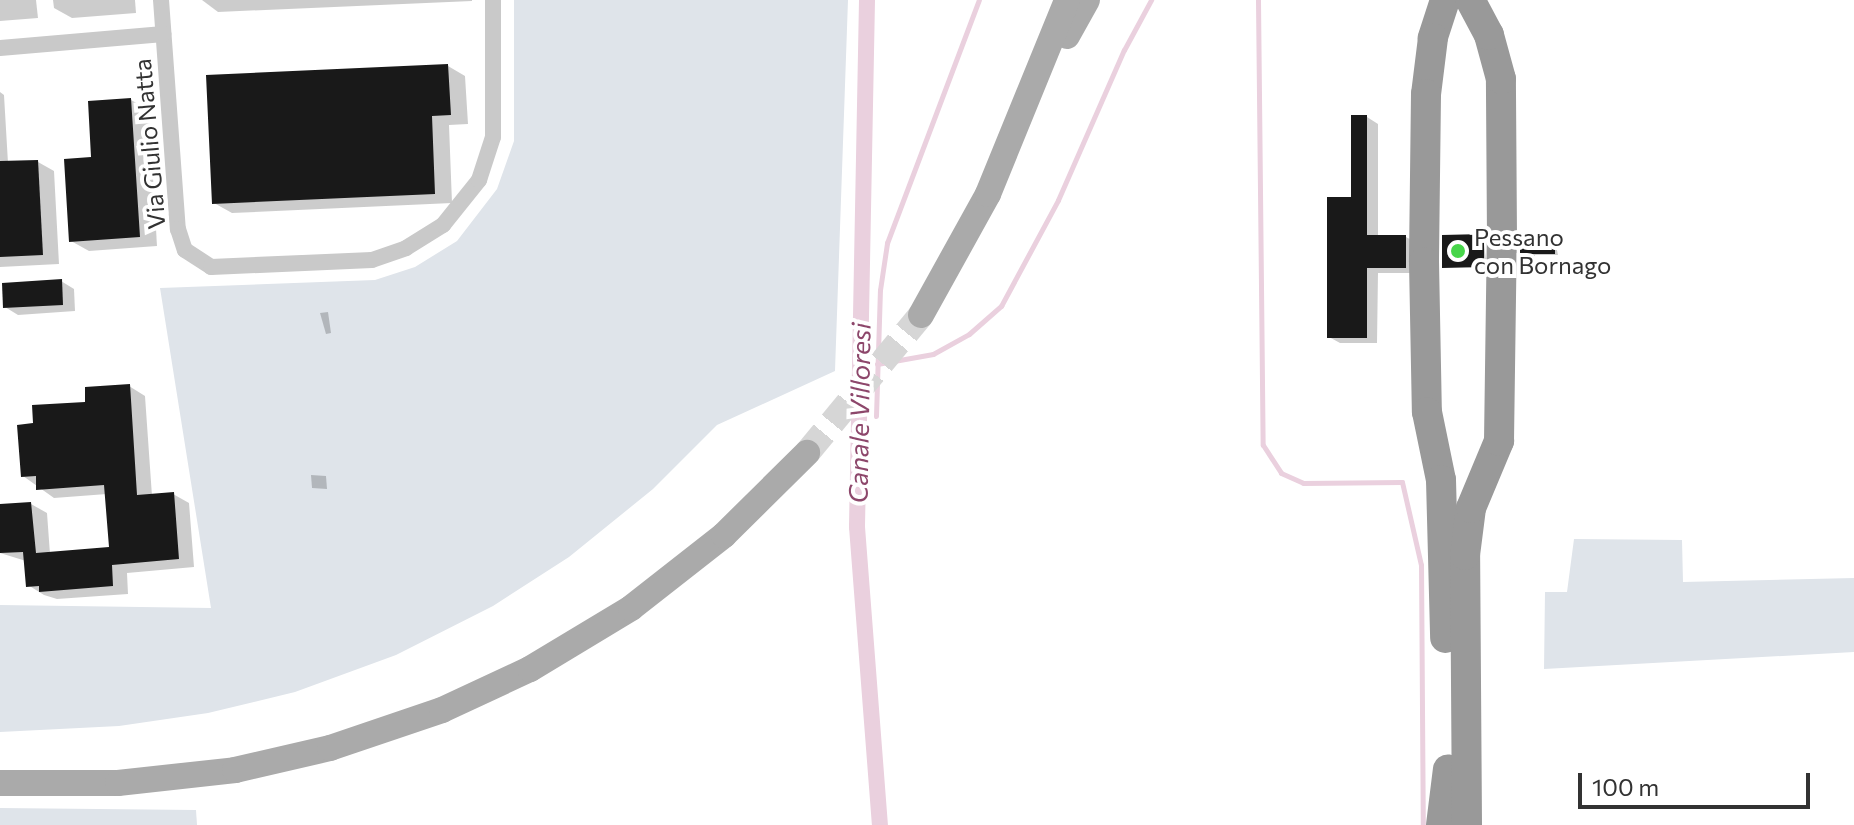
<!DOCTYPE html>
<html>
<head>
<meta charset="utf-8">
<style>
  body { margin:0 }
  #map { position:relative; width:1854px; height:825px; overflow:hidden; background:#fff; font-family:Commissioner,sans-serif }
  div>[style] { position:absolute }
  .green>* { inset:0; background:#dfe4ea }
  .shadow>* { inset:0; background:#0003 }
  .stream>* { height:5px; margin:-2.5px; padding:0 2.5px; transform-origin:2.5px; border-radius:2.5px; background:#ead0de }
  .canal>* { height:16px; margin:-8px; padding:0 8px; transform-origin:8px; border-radius:8px; background:#ead0de }
  .building>* { inset:0; background:#191919 }
  .primary-tunnel>* { height:26px; margin-top:-13px; transform-origin:0; background:repeating-linear-gradient(90deg,#d6d6d6 0 26px,transparent 0 39px) }
  .street>* { height:16px; margin:-8px; padding:0 8px; transform-origin:8px; border-radius:8px; background:#c9c9c9 }
  .primary>* { height:26px; margin:-13px; padding:0 13px; transform-origin:13px; border-radius:13px; background:#aaa }
  .highway>* { height:30px; margin:-15px; padding:0 15px; transform-origin:15px; border-radius:15px; background:#999 }
  .dots>* { width:22px; height:22px; translate:-50% -50%; box-sizing:border-box; border:4px solid #fff; border-radius:50% }
  span { translate:-50% -50%; white-space:nowrap; text-align:center; line-height:1.15; -webkit-text-stroke:8px #fff; paint-order:stroke }
  .street-label { font-size:24px; color:#323232 }
  .poi-label { font-size:24px; color:#323232 }
  .left { translate:0 -50%; text-align:left }
  .water-label { font-size:26px; color:#8d476b; font-style:italic }
  .scale { position:absolute; left:1578px; top:773px; width:232px; height:36px; box-sizing:border-box; border:4px solid #323232; border-top:0; padding-left:10px; font-size:24px; line-height:28px; white-space:nowrap; color:#323232; -webkit-text-stroke:6px #fff; paint-order:stroke }
</style>
</head>
<body>
<div id="map">
  <div class="green">
    <i style="clip-path:polygon(514px 0,848px 0,835px 371px,717px 425px,653px 489px,569px 557px,493px 606px,396px 655px,295px 692px,208px 713px,119px 726px,0 732px,0 605px,211px 608px,160px 288px,375px 280px,415px 267px,457px 241px,497px 189px,514px 141px)"></i>
    <i style="clip-path:polygon(1574px 539px,1682px 540px,1683px 582px,1854px 578px,1854px 652px,1544px 669px,1545px 592px,1567px 592px)"></i>
    <i style="clip-path:polygon(0 808px,196px 810px,197px 825px,0 825px)"></i>
  </div>
  <div class="shadow">
    <i style="clip-path:polygon(0 0,36px 0,38px 18px,0 21px)"></i>
    <i style="clip-path:polygon(53px 0,135px 0,136px 13px,72px 18px,54px 8px)"></i>
    <i style="clip-path:polygon(202px 0,472px 0,472px 1px,218px 12px)"></i>
    <i style="clip-path:polygon(448px 66px,465px 76px,468px 124px,449px 125px,452px 203px,232px 213px,214px 203px)"></i>
    <i style="clip-path:polygon(0 92px,4px 95px,8px 163px,38px 162px,54px 171px,59px 264px,0 267px)"></i>
    <i style="clip-path:polygon(131px 100px,149px 110px,157px 246px,89px 251px,71px 241px,94px 159px)"></i>
    <i style="clip-path:polygon(1367px 117px,1378px 124px,1378px 237px,1406px 237px,1417px 243px,1417px 273px,1378px 273px,1377px 343px,1340px 343px,1329px 337px)"></i>
    <i style="clip-path:polygon(1483px 236px,1487px 268px,1444px 266px)"></i>
    <i style="clip-path:polygon(1522px 236px,1554px 236px,1558px 255px,1535px 255px,1534px 268px,1525px 268px)"></i>
    <i style="clip-path:polygon(61px 281px,74px 289px,75px 311px,18px 315px,5px 307px)"></i>
    <i style="clip-path:polygon(328px 312px,331px 333px,326px 334px,320px 313px)"></i>
    <i style="clip-path:polygon(129px 386px,145px 396px,152px 496px,173px 494px,189px 503px,194px 567px,127px 573px,128px 594px,57px 599px,44px 595px,28px 585px,26px 561px,0 553px,0 506px,31px 504px,47px 513px,50px 554px,111px 549px,107px 494px,54px 498px,23px 476px,35px 425px)"></i>
    <i style="clip-path:polygon(311px 475px,326px 476px,327px 489px,312px 488px)"></i>
  </div>
  <div class="stream">
    <i style="left:1258px;top:0;width:445px;rotate:89.4deg"></i>
    <i style="left:1263px;top:445px;width:33px;rotate:57deg"></i>
    <i style="left:1281px;top:473px;width:24px;rotate:24deg"></i>
    <i style="left:1303px;top:483px;width:99px;rotate:-0.6deg"></i>
    <i style="left:1402px;top:482px;width:85px;rotate:77.1deg"></i>
    <i style="left:1421px;top:565px;width:260px;rotate:89.6deg"></i>
    <i style="left:877px;top:364px;width:57px;rotate:-10.1deg"></i>
    <i style="left:933px;top:354px;width:41px;rotate:-29.1deg"></i>
    <i style="left:969px;top:334px;width:43px;rotate:-41.2deg"></i>
    <i style="left:1001px;top:306px;width:120px;rotate:-61.7deg"></i>
    <i style="left:1058px;top:200px;width:164px;rotate:-66.3deg"></i>
    <i style="left:1124px;top:50px;width:57px;rotate:-61.6deg"></i>
    <i style="left:876px;top:416px;width:126px;rotate:-88.2deg"></i>
    <i style="left:880px;top:290px;width:48px;rotate:-81.5deg"></i>
    <i style="left:887px;top:243px;width:260px;rotate:-69.3deg"></i>
  </div>
  <div class="canal">
    <i style="left:867px;top:0;width:527px;rotate:91.09deg"></i>
    <i style="left:857px;top:527px;width:299px;rotate:85.6deg"></i>
  </div>
  <div class="building">
    <i style="clip-path:polygon(448px 64px,451px 115px,432px 116px,435px 194px,212px 204px,206px 75px)"></i>
    <i style="clip-path:polygon(131px 98px,140px 237px,69px 242px,64px 159px,91px 157px,88px 101px)"></i>
    <i style="clip-path:polygon(1351px 115px,1367px 115px,1367px 235px,1406px 235px,1406px 268px,1367px 268px,1367px 338px,1327px 338px,1327px 197px,1351px 197px)"></i>
    <i style="clip-path:polygon(38px 160px,43px 255px,0 257px,0 161px)"></i>
    <i style="clip-path:polygon(1484px 234px,1484px 267px,1442px 268px,1442px 235px)"></i>
    <i style="clip-path:polygon(1520px 234px,1555px 234px,1555px 254px,1532px 254px,1532px 267px,1520px 267px)"></i>
    <i style="clip-path:polygon(62px 279px,63px 305px,3px 308px,2px 283px)"></i>
    <i style="clip-path:polygon(130px 384px,137px 495px,174px 492px,179px 559px,112px 565px,113px 586px,39px 592px,39px 586px,26px 587px,23px 552px,0 553px,0 504px,31px 502px,36px 553px,109px 547px,104px 485px,36px 490px,36px 476px,21px 477px,17px 425px,33px 423px,32px 405px,85px 402px,85px 387px)"></i>
  </div>
  <div class="primary-tunnel">
    <i style="left:807px;top:453px;width:179px;rotate:-50.4deg"></i>
  </div>
  <div class="street">
    <i style="left:161px;top:0;width:230px;rotate:85.8deg"></i>
    <i style="left:178px;top:229px;width:22px;rotate:72deg"></i>
    <i style="left:185px;top:250px;width:31px;rotate:33deg"></i>
    <i style="left:211px;top:267px;width:161px;rotate:-2.5deg"></i>
    <i style="left:372px;top:260px;width:36px;rotate:-19deg"></i>
    <i style="left:406px;top:248px;width:44px;rotate:-31.9deg"></i>
    <i style="left:443px;top:225px;width:58px;rotate:-51.3deg"></i>
    <i style="left:479px;top:180px;width:45px;rotate:-72deg"></i>
    <i style="left:493px;top:137px;width:137px;rotate:-90deg"></i>
    <i style="left:0;top:48px;width:164px;rotate:-4.9deg"></i>
  </div>
  <div class="primary">
    <i style="left:1067px;top:36px;width:41px;rotate:-60.9deg"></i>
    <i style="left:921px;top:315px;width:138px;rotate:-61deg"></i>
    <i style="left:988px;top:194px;width:209px;rotate:-67.8deg"></i>
    <i style="left:0;top:783px;width:118px"></i>
    <i style="left:118px;top:783px;width:118px;rotate:-6.3deg"></i>
    <i style="left:235px;top:770px;width:98px;rotate:-13deg"></i>
    <i style="left:330px;top:748px;width:118px;rotate:-18.7deg"></i>
    <i style="left:442px;top:710px;width:97px;rotate:-25deg"></i>
    <i style="left:530px;top:669px;width:118px;rotate:-31.1deg"></i>
    <i style="left:631px;top:608px;width:118px;rotate:-38.1deg"></i>
    <i style="left:724px;top:535px;width:117px;rotate:-44.7deg"></i>
  </div>
  <div class="highway">
    <i style="left:1445px;top:0;width:40px;rotate:108deg"></i>
    <i style="left:1433px;top:38px;width:56px;rotate:97.1deg"></i>
    <i style="left:1426px;top:94px;width:168px;rotate:90.7deg"></i>
    <i style="left:1424px;top:262px;width:150px;rotate:88.9deg"></i>
    <i style="left:1427px;top:412px;width:69px;rotate:78.4deg"></i>
    <i style="left:1441px;top:480px;width:158px;rotate:88.5deg"></i>
    <i style="left:1441px;top:825px;width:56px;rotate:-82.9deg"></i>
    <i style="left:1467px;top:825px;width:270px;rotate:-90.4deg"></i>
    <i style="left:1465px;top:555px;width:47px;rotate:-82.7deg"></i>
    <i style="left:1471px;top:508px;width:73px;rotate:-67.3deg"></i>
    <i style="left:1499px;top:441px;width:204px;rotate:-89.2deg"></i>
    <i style="left:1502px;top:237px;width:158px;rotate:-90.4deg"></i>
    <i style="left:1501px;top:79px;width:46px;rotate:-105.3deg"></i>
    <i style="left:1489px;top:35px;width:40px;rotate:-118deg"></i>
  </div>
  <div class="dots">
    <i style="left:1458px;top:251px;background:#47d54a"></i>
  </div>
  <div class="street-label">
    <span style="left:149px;top:144px;rotate:-95deg">Via Giulio Natta</span>
  </div>
  <div class="poi-label">
    <span class="left" style="left:1474px;top:251px">Pessano<br>con Bornago</span>
  </div>
  <div class="water-label">
    <span style="left:859px;top:413px;rotate:-89deg">Canale Villoresi</span>
  </div>
  <div class="scale">100 m</div>
</div>
</body>
</html>
